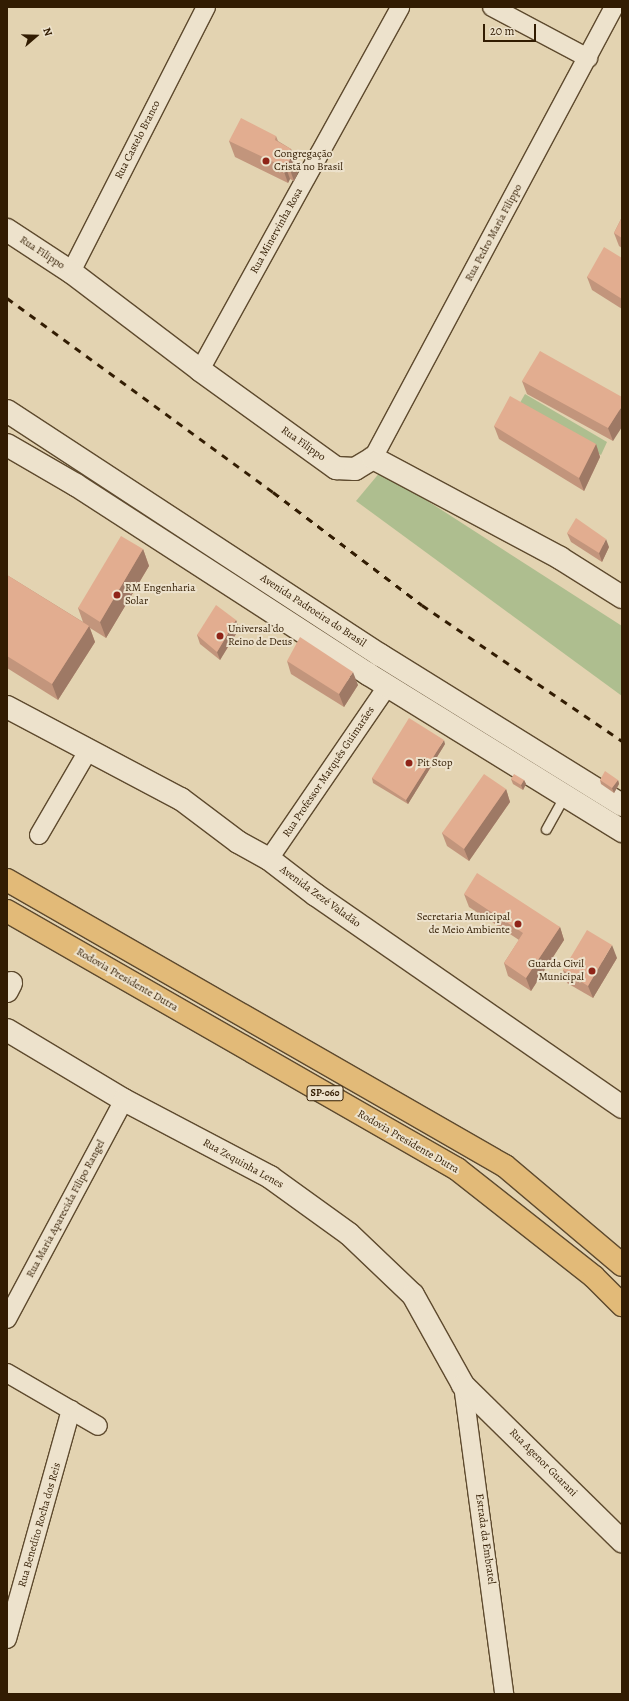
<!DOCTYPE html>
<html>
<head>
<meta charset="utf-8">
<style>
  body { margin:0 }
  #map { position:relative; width:629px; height:1701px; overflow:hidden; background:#e3d3b1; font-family:Alegreya,serif }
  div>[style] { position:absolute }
  .green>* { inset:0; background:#aebe8f }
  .roads { filter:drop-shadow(1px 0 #5e4a2e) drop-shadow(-1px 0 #5e4a2e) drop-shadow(0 1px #5e4a2e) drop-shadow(0 -1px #5e4a2e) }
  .service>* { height:9px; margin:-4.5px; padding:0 4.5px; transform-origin:4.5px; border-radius:4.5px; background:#ede2cc }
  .minor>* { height:18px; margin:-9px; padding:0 9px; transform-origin:9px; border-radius:9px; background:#ede2cc }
  .tertiary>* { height:22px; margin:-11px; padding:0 11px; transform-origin:11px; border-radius:11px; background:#ede2cc }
  .secondary>* { height:22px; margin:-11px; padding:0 11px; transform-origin:11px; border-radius:11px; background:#ede2cc }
  .motorway>* { height:22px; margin:-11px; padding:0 11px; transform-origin:11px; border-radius:11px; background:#e2ba78 }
  .rail>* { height:3px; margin-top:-1.5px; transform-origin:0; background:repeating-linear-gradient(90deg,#321c02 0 7px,transparent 0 14px) }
  .wall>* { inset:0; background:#c2957c }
  .shaded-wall>* { inset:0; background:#9e7965 }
  .building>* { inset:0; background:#e2ad90 }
  .dots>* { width:11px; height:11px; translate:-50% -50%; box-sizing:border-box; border:2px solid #ede2cc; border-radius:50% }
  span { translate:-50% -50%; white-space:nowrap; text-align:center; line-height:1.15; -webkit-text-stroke:4px #ede2cc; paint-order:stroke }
  .shield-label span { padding:1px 3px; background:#ede2cc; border:1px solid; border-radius:3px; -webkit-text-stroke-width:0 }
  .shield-label { font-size:10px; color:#321c02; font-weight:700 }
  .street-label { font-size:11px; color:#321c02 }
  .poi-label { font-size:11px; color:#321c02 }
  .left { translate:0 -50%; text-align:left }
  .right { translate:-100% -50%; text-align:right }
  .frame { position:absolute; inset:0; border:8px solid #321c02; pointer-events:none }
  .north { position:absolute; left:16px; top:16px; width:40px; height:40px; -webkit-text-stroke:3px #ede2cc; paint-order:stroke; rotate:70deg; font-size:11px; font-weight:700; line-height:16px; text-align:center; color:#321c02 }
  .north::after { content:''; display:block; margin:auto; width:14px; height:18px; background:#321c02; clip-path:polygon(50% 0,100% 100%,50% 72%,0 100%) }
  .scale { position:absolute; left:483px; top:24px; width:53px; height:18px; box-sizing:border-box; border:2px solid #321c02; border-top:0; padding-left:5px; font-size:12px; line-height:14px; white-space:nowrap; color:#321c02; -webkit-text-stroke:3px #ede2cc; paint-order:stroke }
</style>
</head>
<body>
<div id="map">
  <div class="green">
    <i style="clip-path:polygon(525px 394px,607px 442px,601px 455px,517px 408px)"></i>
    <i style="clip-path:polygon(381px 471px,622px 626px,622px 696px,356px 501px)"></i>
    <i style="clip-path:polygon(109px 491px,375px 658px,371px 664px,106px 496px)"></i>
  </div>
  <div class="roads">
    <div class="service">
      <i style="left:546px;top:829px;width:39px;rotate:-61deg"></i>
    </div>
    <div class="minor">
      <i style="left:492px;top:7px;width:109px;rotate:28deg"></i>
      <i style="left:71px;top:272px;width:297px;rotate:-63deg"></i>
      <i style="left:200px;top:370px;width:414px;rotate:-61.1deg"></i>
      <i style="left:373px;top:458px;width:511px;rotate:-61.88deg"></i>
      <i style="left:39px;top:835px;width:99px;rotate:-59.8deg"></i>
      <i style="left:269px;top:859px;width:211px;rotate:-55.6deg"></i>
      <i style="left:7px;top:1319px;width:248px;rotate:-61.9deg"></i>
      <i style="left:7px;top:1373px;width:105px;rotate:30.2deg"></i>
      <i style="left:463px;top:1385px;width:312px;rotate:82.4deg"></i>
      <i style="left:7px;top:1639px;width:238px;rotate:-74.4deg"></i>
    </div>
    <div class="tertiary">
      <i style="left:7px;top:230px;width:77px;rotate:33.3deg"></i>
      <i style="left:71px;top:272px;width:162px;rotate:37.2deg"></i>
      <i style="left:200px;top:370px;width:168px;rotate:35.8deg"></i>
      <i style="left:336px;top:468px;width:19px;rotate:3deg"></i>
      <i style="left:355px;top:469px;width:21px;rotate:-31deg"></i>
      <i style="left:373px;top:458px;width:212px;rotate:28.1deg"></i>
      <i style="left:560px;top:558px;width:73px;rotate:32.2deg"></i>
      <i style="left:7px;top:707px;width:197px;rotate:27.9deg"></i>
      <i style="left:181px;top:799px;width:71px;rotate:37deg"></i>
      <i style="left:238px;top:842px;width:35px;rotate:29deg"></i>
      <i style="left:269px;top:859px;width:59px;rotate:37.5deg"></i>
      <i style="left:316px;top:895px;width:372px;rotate:34.7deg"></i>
      <i style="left:7px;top:991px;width:9px;rotate:-63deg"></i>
      <i style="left:7px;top:1030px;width:136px;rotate:30.9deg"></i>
      <i style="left:124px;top:1100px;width:165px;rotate:27.8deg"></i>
      <i style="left:270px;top:1177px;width:97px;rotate:35.8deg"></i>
      <i style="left:349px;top:1234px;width:88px;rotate:43.6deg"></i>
      <i style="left:413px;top:1295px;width:103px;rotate:60.9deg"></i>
      <i style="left:463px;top:1385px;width:223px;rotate:44.5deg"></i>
    </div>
    <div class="secondary">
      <i style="left:7px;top:411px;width:446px;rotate:33.2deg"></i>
      <i style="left:380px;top:655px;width:285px;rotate:31.8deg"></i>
      <i style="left:7px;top:445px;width:80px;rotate:30.1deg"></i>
      <i style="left:76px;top:485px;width:348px;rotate:32.9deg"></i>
      <i style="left:368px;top:674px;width:299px;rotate:31.7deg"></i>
    </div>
    <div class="motorway">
      <i style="left:7px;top:880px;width:574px;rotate:29.87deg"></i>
      <i style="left:505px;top:1166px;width:153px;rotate:40.2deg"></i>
      <i style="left:7px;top:911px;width:519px;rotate:29.83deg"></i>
      <i style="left:457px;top:1169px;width:174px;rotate:38.2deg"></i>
      <i style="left:594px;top:1277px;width:40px;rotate:45deg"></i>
    </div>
  </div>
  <div class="rail">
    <i style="left:7px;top:298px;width:329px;rotate:36.1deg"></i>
    <i style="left:273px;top:492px;width:187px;rotate:37.2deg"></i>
    <i style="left:422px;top:605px;width:242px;rotate:34.2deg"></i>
  </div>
  <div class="wall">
    <i style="clip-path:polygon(276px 136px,278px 141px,291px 149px,298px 172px,294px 181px,290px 179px,288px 183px,235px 157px,229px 141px)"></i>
    <i style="clip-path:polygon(622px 217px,622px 248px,619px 246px,614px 233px)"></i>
    <i style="clip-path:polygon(622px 258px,622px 309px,592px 290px,587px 277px)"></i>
    <i style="clip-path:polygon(522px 381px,622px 397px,613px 441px,527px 394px)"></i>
    <i style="clip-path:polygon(494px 426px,596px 444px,600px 457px,584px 491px,499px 439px)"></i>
    <i style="clip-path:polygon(567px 533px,609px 547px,602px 562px,571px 542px)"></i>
    <i style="clip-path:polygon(143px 549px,149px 566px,106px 638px,90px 628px,95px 642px,58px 700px,7px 668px,7px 575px,83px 622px,78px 608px)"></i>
    <i style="clip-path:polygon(236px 620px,239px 629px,220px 660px,200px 644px,197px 635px)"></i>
    <i style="clip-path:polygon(287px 661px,358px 685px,344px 707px,291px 674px)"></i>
    <i style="clip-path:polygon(445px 744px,408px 804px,373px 783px,372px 778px)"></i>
    <i style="clip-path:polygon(511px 779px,524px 780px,526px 784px,523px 790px,513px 784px)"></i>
    <i style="clip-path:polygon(600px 780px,618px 780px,619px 784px,614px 793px,601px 784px)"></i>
    <i style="clip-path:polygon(506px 789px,510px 802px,469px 861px,447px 846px,442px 833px)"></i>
    <i style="clip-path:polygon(464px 894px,560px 927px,564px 940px,531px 991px,508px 976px,504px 963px,519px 940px,469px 907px)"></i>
    <i style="clip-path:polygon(617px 958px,593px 998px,567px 983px,563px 970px)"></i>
  </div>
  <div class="shaded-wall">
    <i style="clip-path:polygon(291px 149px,298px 172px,294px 181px,288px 164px,288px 153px)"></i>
    <i style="clip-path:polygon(284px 162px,290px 179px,288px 183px,282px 166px)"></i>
    <i style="clip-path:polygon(622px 406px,622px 427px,613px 441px,608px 428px)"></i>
    <i style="clip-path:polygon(596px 444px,600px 457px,584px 491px,579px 478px)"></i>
    <i style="clip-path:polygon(606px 539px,609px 547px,602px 562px,599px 553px)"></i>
    <i style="clip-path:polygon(143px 549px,149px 566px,106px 638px,100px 622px)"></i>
    <i style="clip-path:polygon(236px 620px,239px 629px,220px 660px,217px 652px)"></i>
    <i style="clip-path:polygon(89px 626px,95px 642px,58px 700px,52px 684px)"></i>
    <i style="clip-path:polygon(353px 672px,358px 685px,344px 707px,339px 694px)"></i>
    <i style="clip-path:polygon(444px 740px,445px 744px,408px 804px,406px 800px)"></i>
    <i style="clip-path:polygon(524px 780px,526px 784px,523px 790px,521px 785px)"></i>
    <i style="clip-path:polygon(618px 780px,619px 784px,614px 793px,612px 788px)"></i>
    <i style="clip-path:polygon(506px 789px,510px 802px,469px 861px,464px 849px)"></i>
    <i style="clip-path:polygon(560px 927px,564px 940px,531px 991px,526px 978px)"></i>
    <i style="clip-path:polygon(612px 945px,617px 958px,593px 998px,588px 986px)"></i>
  </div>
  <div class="building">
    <i style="clip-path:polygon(241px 118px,276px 136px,275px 140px,291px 149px,288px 153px,292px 155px,288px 164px,284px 162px,282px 166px,229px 141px)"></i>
    <i style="clip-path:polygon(622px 217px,622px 238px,614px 233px)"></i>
    <i style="clip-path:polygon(604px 247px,622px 258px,622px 299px,587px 277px)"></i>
    <i style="clip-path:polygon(540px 351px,622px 397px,622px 406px,608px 428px,522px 381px)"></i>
    <i style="clip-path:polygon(510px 396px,596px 444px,579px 478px,494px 426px)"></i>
    <i style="clip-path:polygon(576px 518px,606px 539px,599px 553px,567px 533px)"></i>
    <i style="clip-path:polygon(121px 536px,143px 549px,100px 622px,78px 608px)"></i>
    <i style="clip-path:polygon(7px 575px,89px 626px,52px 684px,7px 656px)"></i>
    <i style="clip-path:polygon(216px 605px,236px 620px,217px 652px,197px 635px)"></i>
    <i style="clip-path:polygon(300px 637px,353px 672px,339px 694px,287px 661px)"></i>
    <i style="clip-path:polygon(409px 718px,444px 740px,406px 800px,372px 778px)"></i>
    <i style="clip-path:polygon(605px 771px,618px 780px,612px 788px,600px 780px)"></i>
    <i style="clip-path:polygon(484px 774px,506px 789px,464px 849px,442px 833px)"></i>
    <i style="clip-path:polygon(514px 774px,524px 780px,521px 785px,511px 779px)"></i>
    <i style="clip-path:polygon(477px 873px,560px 927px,526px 978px,504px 963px,523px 933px,464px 894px)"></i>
    <i style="clip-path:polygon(587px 930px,612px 945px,588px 986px,563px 970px)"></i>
  </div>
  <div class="dots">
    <i style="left:266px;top:161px;background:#8f2418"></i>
    <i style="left:117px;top:595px;background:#8f2418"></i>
    <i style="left:220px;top:636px;background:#8f2418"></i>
    <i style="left:409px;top:763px;background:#8f2418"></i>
    <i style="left:518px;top:924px;background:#8f2418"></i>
    <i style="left:592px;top:971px;background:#8f2418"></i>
  </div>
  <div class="shield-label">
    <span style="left:325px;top:1093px">SP-060</span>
  </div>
  <div class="street-label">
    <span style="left:138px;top:140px;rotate:-63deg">Rua Castelo Branco</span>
    <span style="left:277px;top:231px;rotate:-61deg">Rua Minervinha Rosa</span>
    <span style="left:494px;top:233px;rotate:-62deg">Rua Pedro Maria Filippo</span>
    <span style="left:42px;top:253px;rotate:33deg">Rua Filippo</span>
    <span style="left:303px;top:444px;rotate:35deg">Rua Filippo</span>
    <span style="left:313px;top:611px;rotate:33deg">Avenida Padroeira do Brasil</span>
    <span style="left:329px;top:772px;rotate:-56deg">Rua Professor Marquês Guimarães</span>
    <span style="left:320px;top:897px;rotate:36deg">Avenida Zezé Valadão</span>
    <span style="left:127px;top:980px;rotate:30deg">Rodovia Presidente Dutra</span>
    <span style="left:408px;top:1142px;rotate:30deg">Rodovia Presidente Dutra</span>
    <span style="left:243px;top:1164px;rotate:29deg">Rua Zequinha Lenes</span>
    <span style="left:66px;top:1209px;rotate:-62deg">Rua Maria Aparecida Filipo Rangel</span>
    <span style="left:543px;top:1463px;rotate:45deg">Rua Agenor Guarani</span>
    <span style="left:40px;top:1525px;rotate:-74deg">Rua Benedito Rocha dos Reis</span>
    <span style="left:485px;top:1539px;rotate:82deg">Estrada da Embratel</span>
  </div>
  <div class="poi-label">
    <span class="left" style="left:274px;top:161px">Congregação<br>Cristã no Brasil</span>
    <span class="left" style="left:125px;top:595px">RM Engenharia<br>Solar</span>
    <span class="left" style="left:228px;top:636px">Universal do<br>Reino de Deus</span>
    <span class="left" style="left:417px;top:763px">Pit Stop</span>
    <span class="right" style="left:510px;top:924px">Secretaria Municipal<br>de Meio Ambiente</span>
    <span class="right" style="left:584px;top:971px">Guarda Civil<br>Municipal</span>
  </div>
  <div class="frame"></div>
  <div class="north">N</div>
  <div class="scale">20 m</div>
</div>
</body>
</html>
